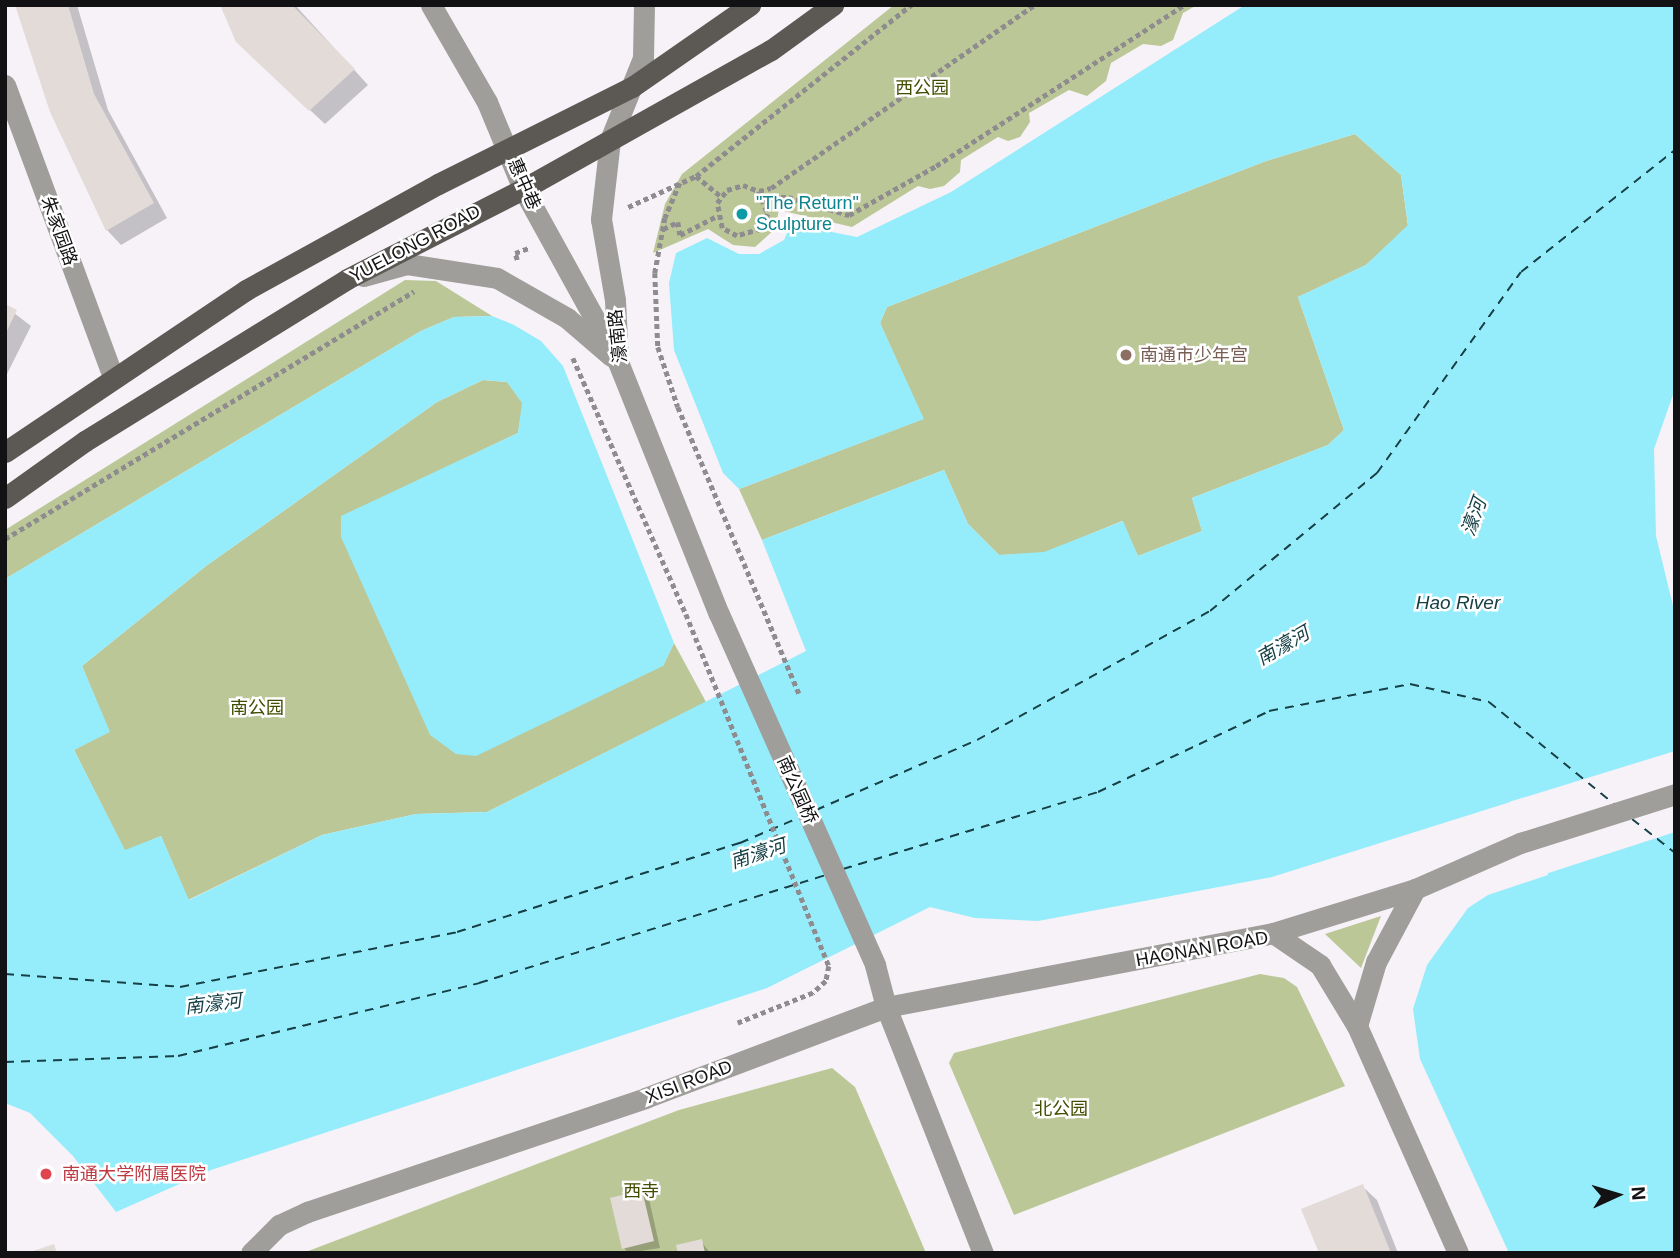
<!DOCTYPE html>
<html>
<head>
<meta charset="utf-8">
<style>
  body { margin:0 }
  #map { position:relative; width:1680px; height:1258px; overflow:hidden; background:#f6f2f8; font-family:Arial,"Noto Sans SC",sans-serif }
  div>[style] { position:absolute }
  .green>* { inset:0; background:#bcc797 }
  .water>* { inset:0; background:#95ecfa }
  .pier>* { inset:0; background:#f6f2f8 }
  .shadow>* { inset:0; background:#0003 }
  .ferry>* { height:2px; margin-top:-1px; transform-origin:0; background:repeating-linear-gradient(90deg,#164046 0 9px,transparent 0 16px) }
  .building>* { inset:0; background:#e3dbd8 }
  .path>* { height:4.5px; margin-top:-2.25px; transform-origin:0; background:repeating-linear-gradient(90deg,#8f8c90 0 5px,transparent 0 8.5px) }
  .minor>* { height:21px; margin:-10.5px; padding:0 10.5px; transform-origin:10.5px; border-radius:10.5px; background:#a09e9b }
  .major>* { height:21px; margin:-10.5px; padding:0 10.5px; transform-origin:10.5px; border-radius:10.5px; background:#5c5954 }
  .dots>* { width:19px; height:19px; translate:-50% -50%; box-sizing:border-box; border:4px solid #fff; border-radius:50% }
  span { translate:-50% -50%; white-space:nowrap; text-align:center; line-height:1.15; -webkit-text-stroke:5px #fff; paint-order:stroke }
  .park-label { font-size:18px; color:#434d00 }
  .street-label { font-size:18px; color:#121113 }
  .culture-label { font-size:18px; color:#0d838f }
  .left { translate:0 -50%; text-align:left }
  .education-label { font-size:18px; color:#785e54 }
  .health-label { font-size:18px; color:#be3a42 }
  .water-label { font-size:19px; color:#164046; font-style:italic }
  .frame { position:absolute; inset:0; border:7px solid #121113; pointer-events:none }
  .north { position:absolute; left:1582px; top:1160px; width:70px; height:70px; -webkit-text-stroke:5px #fff; paint-order:stroke; rotate:86deg; font-size:19px; font-weight:700; line-height:28px; text-align:center; color:#121113 }
  .north::after { content:''; display:block; margin:auto; width:24px; height:32px; background:#121113; clip-path:polygon(50% 0,100% 100%,50% 72%,0 100%) }
</style>
</head>
<body>
<div id="map">
  <div class="green">
    <i style="clip-path:polygon(894px 5px,1197px 5px,1183px 13px,1173px 40px,1161px 46px,1143px 44px,1111px 63px,1106px 81px,1087px 96px,1069px 90px,1029px 113px,1030px 122px,1020px 137px,1008px 141px,998px 137px,961px 160px,960px 172px,944px 186px,930px 189px,918px 186px,852px 227px,779px 210px,775px 229px,755px 247px,733px 245px,708px 229px,653px 253px,665px 204px,682px 174px)"></i>
    <i style="clip-path:polygon(1355px 134px,1401px 175px,1408px 226px,1366px 265px,1298px 297px,1344px 430px,1328px 445px,1192px 498px,1202px 531px,1138px 556px,1122px 521px,1044px 553px,999px 555px,968px 524px,944px 470px,762px 540px,739px 489px,923px 419px,880px 323px,887px 307px,1266px 161px)"></i>
    <i style="clip-path:polygon(405px 280px,436px 281px,492px 316px,454px 317px,421px 331px,5px 579px,5px 530px)"></i>
    <i style="clip-path:polygon(483px 380px,507px 382px,523px 403px,518px 433px,341px 517px,663px 666px,674px 643px,706px 702px,487px 812px,416px 814px,322px 835px,188px 900px,161px 836px,125px 851px,74px 750px,109px 731px,82px 666px,206px 566px,437px 402px)"></i>
    <i style="clip-path:polygon(1381px 916px,1361px 968px,1325px 934px)"></i>
    <i style="clip-path:polygon(1260px 974px,1284px 978px,1297px 987px,1345px 1086px,1014px 1215px,949px 1063px,954px 1053px)"></i>
    <i style="clip-path:polygon(832px 1068px,855px 1087px,926px 1253px,303px 1253px,679px 1110px)"></i>
  </div>
  <div class="water">
    <i style="clip-path:polygon(1245px 5px,1675px 5px,1675px 389px,1654px 449px,1656px 536px,1675px 614px,1675px 1253px,1509px 1253px,1420px 1059px,1413px 1009px,1427px 965px,1468px 908px,1488px 895px,1548px 875px,1523px 798px,1272px 877px,1038px 921px,975px 918px,930px 907px,767px 988px,211px 1170px,116px 1212px,73px 1156px,30px 1113px,5px 1103px,5px 579px,421px 331px,454px 317px,492px 316px,514px 325px,541px 341px,563px 366px,674px 643px,663px 666px,476px 756px,456px 754px,430px 735px,341px 537px,341px 516px,518px 433px,522px 403px,507px 382px,483px 380px,437px 402px,206px 566px,82px 666px,110px 732px,74px 750px,125px 850px,161px 836px,189px 900px,322px 835px,416px 814px,487px 812px,806px 651px,762px 540px,944px 470px,968px 524px,999px 555px,1044px 552px,1123px 521px,1138px 556px,1202px 531px,1192px 498px,1328px 445px,1344px 430px,1298px 297px,1366px 265px,1408px 225px,1401px 175px,1355px 134px,1266px 161px,887px 307px,880px 323px,924px 419px,739px 489px,723px 473px,674px 350px,669px 283px,676px 253px,707px 238px,739px 254px,759px 254px,784px 240px,791px 224px,857px 237px,951px 192px)"></i>
  </div>
  <div class="pier">
    <i style="clip-path:polygon(1675px 751px,1675px 832px,1530px 879px,1544px 872px,1521px 803px,1509px 802px)"></i>
  </div>
  <div class="shadow">
    <i style="clip-path:polygon(16px 5px,77px 5px,108px 110px,167px 218px,121px 245px,107px 230px,52px 112px)"></i>
    <i style="clip-path:polygon(222px 5px,295px 5px,368px 85px,325px 124px,253px 57px)"></i>
    <i style="clip-path:polygon(5px 306px,31px 326px,5px 378px)"></i>
    <i style="clip-path:polygon(1362px 1186px,1377px 1200px,1398px 1253px,1321px 1253px)"></i>
    <i style="clip-path:polygon(642px 1192px,649px 1199px,660px 1248px,628px 1253px,624px 1248px)"></i>
    <i style="clip-path:polygon(701px 1241px,710px 1253px,679px 1253px)"></i>
  </div>
  <div class="ferry">
    <i style="left:816px;top:810px;width:176px;rotate:-23.5deg"></i>
    <i style="left:977px;top:740px;width:266px;rotate:-29deg"></i>
    <i style="left:1210px;top:611px;width:217px;rotate:-39.6deg"></i>
    <i style="left:1377px;top:473px;width:247px;rotate:-54.4deg"></i>
    <i style="left:1521px;top:272px;width:196px;rotate:-38.4deg"></i>
    <i style="left:1632px;top:819px;width:55px;rotate:38.3deg"></i>
    <i style="left:843px;top:869px;width:266px;rotate:-16.8deg"></i>
    <i style="left:1098px;top:792px;width:189px;rotate:-25.3deg"></i>
    <i style="left:1269px;top:711px;width:144px;rotate:-10.8deg"></i>
    <i style="left:1410px;top:684px;width:81px;rotate:12.8deg"></i>
    <i style="left:1489px;top:702px;width:161px;rotate:39.2deg"></i>
    <i style="left:5px;top:974px;width:175px;rotate:4.2deg"></i>
    <i style="left:180px;top:987px;width:282px;rotate:-11.2deg"></i>
    <i style="left:457px;top:932px;width:297px;rotate:-17.5deg"></i>
    <i style="left:740px;top:843px;width:63px;rotate:-23.3deg"></i>
    <i style="left:5px;top:1062px;width:173px;rotate:-2deg"></i>
    <i style="left:178px;top:1056px;width:310px;rotate:-13.6deg"></i>
    <i style="left:479px;top:983px;width:362px;rotate:-17.3deg"></i>
  </div>
  <div class="building">
    <i style="clip-path:polygon(15px 5px,68px 5px,94px 94px,154px 203px,106px 231px,50px 112px)"></i>
    <i style="clip-path:polygon(220px 5px,292px 5px,355px 69px,309px 111px,236px 42px)"></i>
    <i style="clip-path:polygon(5px 304px,17px 310px,5px 335px)"></i>
    <i style="clip-path:polygon(1363px 1184px,1391px 1253px,1319px 1253px,1301px 1209px)"></i>
    <i style="clip-path:polygon(642px 1190px,654px 1241px,622px 1249px,610px 1198px)"></i>
    <i style="clip-path:polygon(702px 1239px,705px 1253px,678px 1253px,676px 1245px)"></i>
    <i style="clip-path:polygon(54px 1244px,57px 1253px,30px 1253px,30px 1252px)"></i>
  </div>
  <div class="path">
    <i style="left:696px;top:176px;width:32px;rotate:39deg"></i>
    <i style="left:680px;top:183px;width:38px;rotate:113deg"></i>
    <i style="left:665px;top:218px;width:56px;rotate:100.3deg"></i>
    <i style="left:655px;top:273px;width:74px;rotate:87.7deg"></i>
    <i style="left:658px;top:347px;width:63px;rotate:71.6deg"></i>
    <i style="left:678px;top:407px;width:311px;rotate:67.1deg"></i>
    <i style="left:759px;top:191px;width:25px;rotate:69deg"></i>
    <i style="left:768px;top:214px;width:17px;rotate:115deg"></i>
    <i style="left:761px;top:229px;width:25px;rotate:164deg"></i>
    <i style="left:737px;top:236px;width:17px;rotate:-152deg"></i>
    <i style="left:722px;top:228px;width:25px;rotate:-101deg"></i>
    <i style="left:717px;top:203px;width:16px;rotate:-52deg"></i>
    <i style="left:727px;top:190px;width:17px;rotate:-17deg"></i>
    <i style="left:743px;top:185px;width:17px;rotate:21deg"></i>
    <i style="left:759px;top:191px;width:12px;rotate:-14deg"></i>
    <i style="left:771px;top:188px;width:320px;rotate:-34.8deg"></i>
    <i style="left:764px;top:197px;width:24px"></i>
    <i style="left:788px;top:197px;width:64px;rotate:16.4deg"></i>
    <i style="left:849px;top:215px;width:100px;rotate:-29.4deg"></i>
    <i style="left:936px;top:166px;width:296px;rotate:-33deg"></i>
    <i style="left:628px;top:207px;width:75px;rotate:-24.5deg"></i>
    <i style="left:696px;top:176px;width:275px;rotate:-38.5deg"></i>
    <i style="left:663px;top:229px;width:17px;rotate:-25deg"></i>
    <i style="left:678px;top:222px;width:13px;rotate:81deg"></i>
    <i style="left:680px;top:235px;width:42px;rotate:-27.2deg"></i>
    <i style="left:517px;top:260px;width:7px;rotate:-106deg"></i>
    <i style="left:515px;top:253px;width:15px;rotate:-20deg"></i>
    <i style="left:573px;top:358px;width:280px;rotate:66.2deg"></i>
    <i style="left:686px;top:614px;width:380px;rotate:67.9deg"></i>
    <i style="left:829px;top:966px;width:15px;rotate:101deg"></i>
    <i style="left:826px;top:981px;width:18px;rotate:137deg"></i>
    <i style="left:813px;top:993px;width:81px;rotate:158.2deg"></i>
    <i style="left:5px;top:539px;width:478px;rotate:-31.2deg"></i>
  </div>
  <div class="minor">
    <i style="left:431px;top:5px;width:112px;rotate:60deg"></i>
    <i style="left:487px;top:102px;width:94px;rotate:67.5deg"></i>
    <i style="left:523px;top:189px;width:188px;rotate:61.1deg"></i>
    <i style="left:644px;top:5px;width:53px;rotate:91.1deg"></i>
    <i style="left:643px;top:58px;width:88px;rotate:111.9deg"></i>
    <i style="left:610px;top:140px;width:80px;rotate:96.5deg"></i>
    <i style="left:601px;top:219px;width:82px;rotate:80.2deg"></i>
    <i style="left:615px;top:300px;width:62px;rotate:87.2deg"></i>
    <i style="left:618px;top:362px;width:271px;rotate:68.2deg"></i>
    <i style="left:719px;top:614px;width:384px;rotate:66deg"></i>
    <i style="left:875px;top:965px;width:43px;rotate:75.3deg"></i>
    <i style="left:886px;top:1007px;width:264px;rotate:68.5deg"></i>
    <i style="left:5px;top:85px;width:311px;rotate:69.7deg"></i>
    <i style="left:363px;top:276px;width:46px;rotate:-15.3deg"></i>
    <i style="left:407px;top:264px;width:91px;rotate:8.8deg"></i>
    <i style="left:497px;top:278px;width:81px;rotate:29.7deg"></i>
    <i style="left:567px;top:318px;width:58px;rotate:40.8deg"></i>
    <i style="left:1273px;top:933px;width:57px;rotate:34.2deg"></i>
    <i style="left:1320px;top:965px;width:71px;rotate:58.8deg"></i>
    <i style="left:1357px;top:1026px;width:248px;rotate:66deg"></i>
    <i style="left:1357px;top:1026px;width:67px;rotate:-73.5deg"></i>
    <i style="left:1376px;top:962px;width:83px;rotate:-61.9deg"></i>
    <i style="left:251px;top:1253px;width:40px;rotate:-45deg"></i>
    <i style="left:279px;top:1225px;width:31px;rotate:-25deg"></i>
    <i style="left:307px;top:1212px;width:357px;rotate:-18.6deg"></i>
    <i style="left:645px;top:1098px;width:258px;rotate:-20.7deg"></i>
    <i style="left:886px;top:1007px;width:394px;rotate:-10.8deg"></i>
    <i style="left:1273px;top:933px;width:149px;rotate:-17.2deg"></i>
    <i style="left:1415px;top:889px;width:115px;rotate:-23.7deg"></i>
    <i style="left:1520px;top:843px;width:163px;rotate:-17.5deg"></i>
  </div>
  <div class="major">
    <i style="left:5px;top:452px;width:290px;rotate:-33.9deg"></i>
    <i style="left:246px;top:290px;width:219px;rotate:-28.9deg"></i>
    <i style="left:438px;top:184px;width:217px;rotate:-26.6deg"></i>
    <i style="left:632px;top:87px;width:144px;rotate:-34.8deg"></i>
    <i style="left:5px;top:498px;width:98px;rotate:-35.5deg"></i>
    <i style="left:85px;top:441px;width:308px;rotate:-31.7deg"></i>
    <i style="left:347px;top:279px;width:198px;rotate:-27.1deg"></i>
    <i style="left:523px;top:189px;width:284px;rotate:-29.3deg"></i>
    <i style="left:771px;top:50px;width:77px;rotate:-36deg"></i>
  </div>
  <div class="dots">
    <i style="left:742px;top:214px;background:#0f9aa8"></i>
    <i style="left:1126px;top:355px;background:#8d6e63"></i>
    <i style="left:46px;top:1174px;background:#e0444e"></i>
  </div>
  <div class="park-label">
    <span style="left:922px;top:88px">西公园</span>
    <span style="left:257px;top:708px">南公园</span>
    <span style="left:1061px;top:1109px">北公园</span>
    <span style="left:641px;top:1191px">西寺</span>
  </div>
  <div class="street-label">
    <span style="left:524px;top:184px;rotate:66deg">惠中巷</span>
    <span style="left:59px;top:231px;rotate:70deg">朱家园路</span>
    <span style="left:415px;top:244px;rotate:-28deg">YUELONG ROAD</span>
    <span style="left:618px;top:336px;rotate:-96deg">濠南路</span>
    <span style="left:797px;top:790px;rotate:66deg">南公园桥</span>
    <span style="left:1202px;top:949px;rotate:-10deg">HAONAN ROAD</span>
    <span style="left:689px;top:1082px;rotate:-21deg">XISI ROAD</span>
  </div>
  <div class="culture-label">
    <span class="left" style="left:756px;top:214px">"The Return"<br>Sculpture</span>
  </div>
  <div class="education-label">
    <span class="left" style="left:1140px;top:355px">南通市少年宫</span>
  </div>
  <div class="health-label">
    <span class="left" style="left:62px;top:1174px">南通大学附属医院</span>
  </div>
  <div class="water-label">
    <span style="left:1474px;top:517px;rotate:-70deg">濠河</span>
    <span style="left:1458px;top:603px">Hao River</span>
    <span style="left:1283px;top:646px;rotate:-30deg">南濠河</span>
    <span style="left:758px;top:854px;rotate:-18deg">南濠河</span>
    <span style="left:213px;top:1004px;rotate:-7deg">南濠河</span>
  </div>
  <div class="frame"></div>
  <div class="north">N</div>
</div>
</body>
</html>
